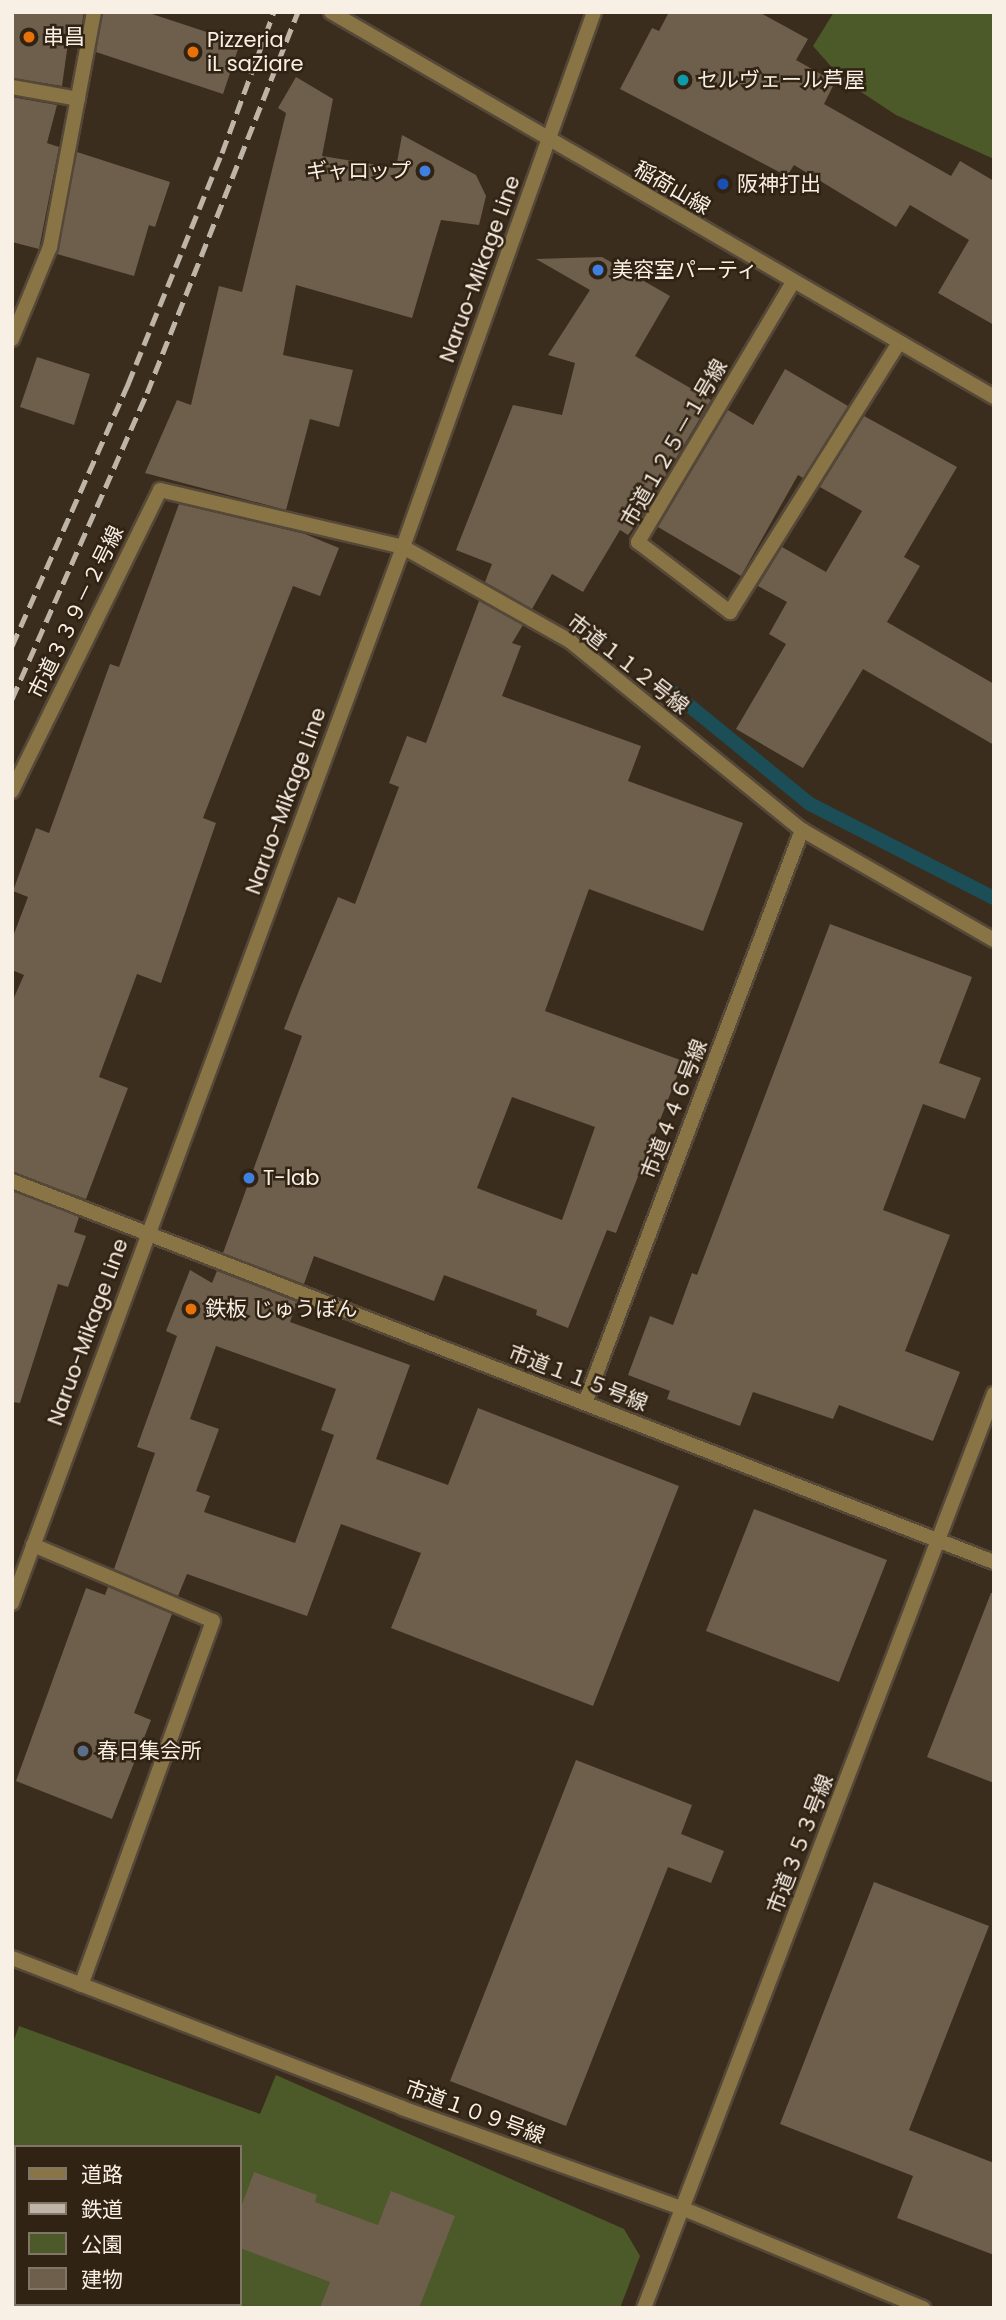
<!DOCTYPE html>
<html>
<head>
<meta charset="utf-8">
<style>
  body { margin:0 }
  #map { position:relative; width:1006px; height:2320px; overflow:hidden; background:#3b2d1d; font-family:Poppins,"Noto Sans JP",sans-serif }
  div>[style] { position:absolute }
  .green>* { inset:0; background:#4c5929 }
  .stream>* { height:14px; margin:-7px; padding:0 7px; transform-origin:7px; border-radius:7px; background:#1b4e57 }
  .building>* { inset:0; background:#6e5e4c }
  .roads { filter:drop-shadow(2px 0 #554839) drop-shadow(-2px 0 #554839) drop-shadow(0 2px #554839) drop-shadow(0 -2px #554839) }
  .minor>* { height:14px; margin:-7px; padding:0 7px; transform-origin:7px; border-radius:7px; background:#897446 }
  .tertiary>* { height:14px; margin:-7px; padding:0 7px; transform-origin:7px; border-radius:7px; background:#897446 }
  .rail>* { height:5px; margin-top:-2.5px; transform-origin:0; background:repeating-linear-gradient(90deg,#beb4a8 0 14px,transparent 0 21px) }
  .dots>* { width:19px; height:19px; translate:-50% -50%; box-sizing:border-box; border:4px solid #312313; border-radius:50% }
  span { translate:-50% -50%; white-space:nowrap; text-align:center; line-height:1.15; -webkit-text-stroke:5px #312313; paint-order:stroke }
  .poi-label { font-size:21px; color:#f8efe5 }
  .left { translate:0 -50%; text-align:left }
  .right { translate:-100% -50%; text-align:right }
  .street-label { font-size:21px; color:#f8efe5 }
  .frame { position:absolute; inset:0; border:14px solid #f8efe5; pointer-events:none }
  .legend { position:absolute; left:14px; top:2145px; width:228px; height:161px; box-sizing:border-box; background:#312313; border:2px solid #817567; margin:0; padding:9px 12px; list-style:none; font-size:21px; color:#f8efe5 }
  .legend li { display:flex; align-items:center; gap:14px; height:35px }
  .legend b { width:35px; border:2px solid #817567 }
</style>
</head>
<body>
<div id="map">
  <div class="green">
    <i style="clip-path:polygon(834px 12px,994px 12px,994px 159px,896px 115px,843px 80px,813px 46px)"></i>
    <i style="clip-path:polygon(evenodd,19px 2026px,260px 2114px,276px 2075px,624px 2229px,640px 2256px,620px 2308px,12px 2308px,12px 2045px,19px 2026px,16px 2147px,240px 2147px,240px 2304px,16px 2304px,16px 2147px)"></i>
  </div>
  <div class="stream">
    <i style="left:664px;top:685px;width:188px;rotate:39.2deg"></i>
    <i style="left:810px;top:804px;width:207px;rotate:27.1deg"></i>
  </div>
  <div class="building">
    <i style="clip-path:polygon(12px 12px,84px 12px,78px 46px,68px 43px,62px 86px,12px 78px)"></i>
    <i style="clip-path:polygon(103px 12px,146px 12px,240px 43px,223px 94px,96px 52px)"></i>
    <i style="clip-path:polygon(669px 12px,759px 12px,808px 39px,796px 60px,835px 82px,824px 104px,951px 176px,960px 161px,994px 181px,994px 325px,938px 293px,969px 240px,910px 205px,896px 227px,794px 165px,787px 176px,620px 89px,652px 28px,659px 31px)"></i>
    <i style="clip-path:polygon(296px 77px,333px 99px,322px 156px,396px 168px,402px 135px,476px 175px,486px 196px,479px 225px,441px 220px,412px 318px,296px 285px,283px 355px,353px 370px,339px 427px,310px 419px,286px 510px,145px 473px,177px 400px,191px 405px,219px 286px,242px 292px,286px 113px,278px 108px)"></i>
    <i style="clip-path:polygon(12px 97px,57px 105px,47px 143px,59px 147px,39px 249px,12px 242px)"></i>
    <i style="clip-path:polygon(77px 152px,170px 182px,155px 227px,149px 225px,134px 276px,57px 254px)"></i>
    <i style="clip-path:polygon(602px 257px,670px 296px,635px 356px,711px 400px,641px 517px,628px 535px,620px 530px,583px 592px,552px 574px,532px 609px,485px 582px,492px 564px,456px 550px,513px 405px,562px 415px,575px 363px,548px 355px,590px 290px,536px 259px)"></i>
    <i style="clip-path:polygon(37px 357px,90px 374px,74px 425px,20px 407px)"></i>
    <i style="clip-path:polygon(785px 369px,848px 406px,803px 478px,798px 475px,741px 576px,658px 527px,728px 410px,753px 425px)"></i>
    <i style="clip-path:polygon(864px 416px,957px 467px,904px 557px,920px 566px,887px 622px,994px 684px,994px 745px,863px 669px,803px 768px,736px 729px,786px 644px,769px 634px,787px 602px,758px 586px,782px 547px,826px 572px,862px 511px,820px 487px)"></i>
    <i style="clip-path:polygon(179px 504px,305px 534px,339px 548px,320px 596px,293px 586px,203px 818px,216px 823px,161px 983px,137px 974px,99px 1077px,128px 1088px,86px 1199px,12px 1172px,12px 1002px,24px 975px,12px 970px,12px 939px,28px 897px,13px 891px,36px 828px,49px 833px,110px 664px,119px 667px)"></i>
    <i style="clip-path:polygon(evenodd,479px 601px,523px 625px,512px 643px,521px 646px,502px 696px,641px 746px,628px 781px,743px 823px,703px 931px,589px 889px,545px 1011px,683px 1061px,616px 1233px,607px 1230px,568px 1328px,536px 1315px,537px 1310px,444px 1275px,434px 1301px,314px 1256px,304px 1284px,223px 1253px,302px 1036px,284px 1029px,300px 988px,338px 897px,355px 904px,399px 787px,389px 783px,407px 736px,426px 743px,479px 601px,512px 1097px,595px 1127px,562px 1220px,477px 1188px,512px 1097px)"></i>
    <i style="clip-path:polygon(830px 924px,972px 977px,939px 1063px,981px 1078px,965px 1119px,923px 1104px,883px 1210px,950px 1235px,905px 1351px,960px 1372px,933px 1441px,839px 1405px,833px 1419px,753px 1392px,740px 1426px,667px 1399px,670px 1391px,628px 1375px,650px 1316px,673px 1325px,692px 1273px,697px 1275px)"></i>
    <i style="clip-path:polygon(12px 1191px,79px 1217px,74px 1232px,86px 1236px,68px 1287px,58px 1284px,20px 1403px,12px 1402px)"></i>
    <i style="clip-path:polygon(evenodd,190px 1270px,212px 1283px,217px 1271px,297px 1302px,290px 1322px,410px 1365px,376px 1459px,448px 1485px,478px 1408px,679px 1486px,593px 1706px,391px 1628px,421px 1553px,341px 1524px,307px 1616px,187px 1574px,178px 1596px,114px 1569px,155px 1453px,137px 1447px,177px 1336px,166px 1331px,190px 1270px,216px 1346px,336px 1389px,321px 1430px,334px 1435px,295px 1543px,204px 1512px,210px 1496px,196px 1491px,219px 1429px,190px 1419px,216px 1346px)"></i>
    <i style="clip-path:polygon(754px 1509px,887px 1560px,839px 1682px,706px 1631px)"></i>
    <i style="clip-path:polygon(108px 1587px,172px 1614px,134px 1713px,151px 1720px,112px 1819px,16px 1781px,86px 1588px,105px 1595px)"></i>
    <i style="clip-path:polygon(991px 1593px,994px 1593px,994px 1783px,927px 1757px)"></i>
    <i style="clip-path:polygon(576px 1760px,692px 1805px,681px 1834px,724px 1851px,711px 1883px,668px 1867px,566px 2126px,450px 2081px)"></i>
    <i style="clip-path:polygon(874px 1882px,989px 1926px,909px 2130px,994px 2163px,994px 2255px,897px 2218px,913px 2176px,780px 2124px)"></i>
    <i style="clip-path:polygon(254px 2172px,317px 2195px,315px 2202px,378px 2225px,391px 2191px,455px 2216px,419px 2308px,320px 2308px,330px 2282px,240px 2248px,240px 2210px)"></i>
  </div>
  <div class="roads">
    <div class="minor">
      <i style="left:12px;top:87px;width:67px;rotate:10.3deg"></i>
      <i style="left:793px;top:282px;width:303px;rotate:120.8deg"></i>
      <i style="left:638px;top:542px;width:116px;rotate:37.3deg"></i>
      <i style="left:730px;top:612px;width:318px;rotate:-57.9deg"></i>
      <i style="left:12px;top:339px;width:100px;rotate:-67.6deg"></i>
      <i style="left:50px;top:247px;width:239px;rotate:-79.4deg"></i>
      <i style="left:12px;top:791px;width:335px;rotate:-63.8deg"></i>
      <i style="left:160px;top:490px;width:250px;rotate:13.2deg"></i>
      <i style="left:403px;top:547px;width:192px;rotate:29.4deg"></i>
      <i style="left:570px;top:641px;width:299px;rotate:39.2deg"></i>
      <i style="left:802px;top:830px;width:221px;rotate:29.8deg"></i>
      <i style="left:12px;top:1181px;width:1053px;rotate:21.21deg"></i>
      <i style="left:585px;top:1403px;width:613px;rotate:-69.26deg"></i>
      <i style="left:33px;top:1545px;width:195px;rotate:22.9deg"></i>
      <i style="left:213px;top:1621px;width:387px;rotate:109.9deg"></i>
      <i style="left:12px;top:1958px;width:418px;rotate:21deg"></i>
      <i style="left:402px;top:2108px;width:300px;rotate:19.7deg"></i>
      <i style="left:684px;top:2209px;width:259px;rotate:22.5deg"></i>
      <i style="left:644px;top:2308px;width:979px;rotate:-69.05deg"></i>
    </div>
    <div class="tertiary">
      <i style="left:331px;top:12px;width:767px;rotate:30.14deg"></i>
      <i style="left:12px;top:1603px;width:1126px;rotate:-69.68deg"></i>
      <i style="left:403px;top:547px;width:568px;rotate:-70.35deg"></i>
    </div>
  </div>
  <div class="rail">
    <i style="left:12px;top:646px;width:287px;rotate:-66.1deg"></i>
    <i style="left:128px;top:384px;width:249px;rotate:-67.9deg"></i>
    <i style="left:222px;top:153px;width:150px;rotate:-69.8deg"></i>
    <i style="left:12px;top:699px;width:334px;rotate:-66.2deg"></i>
    <i style="left:147px;top:393px;width:410px;rotate:-68.4deg"></i>
  </div>
  <div class="dots">
    <i style="left:29px;top:37px;background:#e8710a"></i>
    <i style="left:193px;top:52px;background:#e8710a"></i>
    <i style="left:683px;top:80px;background:#0f9aa8"></i>
    <i style="left:425px;top:171px;background:#3f7fe0"></i>
    <i style="left:723px;top:184px;background:#1a4fb4"></i>
    <i style="left:598px;top:270px;background:#3f7fe0"></i>
    <i style="left:249px;top:1178px;background:#3f7fe0"></i>
    <i style="left:191px;top:1309px;background:#e8710a"></i>
    <i style="left:83px;top:1751px;background:#5c6f8a"></i>
  </div>
  <div class="poi-label">
    <span class="left" style="left:43px;top:37px">串昌</span>
    <span class="left" style="left:207px;top:52px">Pizzeria<br>iL saZiare</span>
    <span class="left" style="left:697px;top:80px">セルヴェール芦屋</span>
    <span class="right" style="left:411px;top:171px">ギャロップ</span>
    <span class="left" style="left:737px;top:184px">阪神打出</span>
    <span class="left" style="left:612px;top:270px">美容室パーティ</span>
    <span class="left" style="left:263px;top:1178px">T-lab</span>
    <span class="left" style="left:205px;top:1309px">鉄板 じゅうぼん</span>
    <span class="left" style="left:97px;top:1751px">春日集会所</span>
  </div>
  <div class="street-label">
    <span style="left:672px;top:188px;rotate:30deg">稲荷山線</span>
    <span style="left:480px;top:269px;rotate:-70deg">Naruo-Mikage Line</span>
    <span style="left:674px;top:443px;rotate:-60deg">市道１２５－１号線</span>
    <span style="left:76px;top:612px;rotate:-64deg">市道３３９－２号線</span>
    <span style="left:628px;top:664px;rotate:38deg">市道１１２号線</span>
    <span style="left:286px;top:801px;rotate:-70deg">Naruo-Mikage Line</span>
    <span style="left:674px;top:1109px;rotate:-69deg">市道４４６号線</span>
    <span style="left:88px;top:1332px;rotate:-70deg">Naruo-Mikage Line</span>
    <span style="left:578px;top:1378px;rotate:21deg">市道１１５号線</span>
    <span style="left:800px;top:1844px;rotate:-69deg">市道３５３号線</span>
    <span style="left:475px;top:2112px;rotate:20deg">市道１０９号線</span>
  </div>
  <div class="frame"></div>
  <ul class="legend">
  <li><b style="height:9px;background:#897446"></b>道路</li>
  <li><b style="height:9px;background:#beb4a8"></b>鉄道</li>
  <li><b style="height:19px;background:#4c5929"></b>公園</li>
  <li><b style="height:19px;background:#6e5e4c"></b>建物</li>
  </ul>
</div>
</body>
</html>
